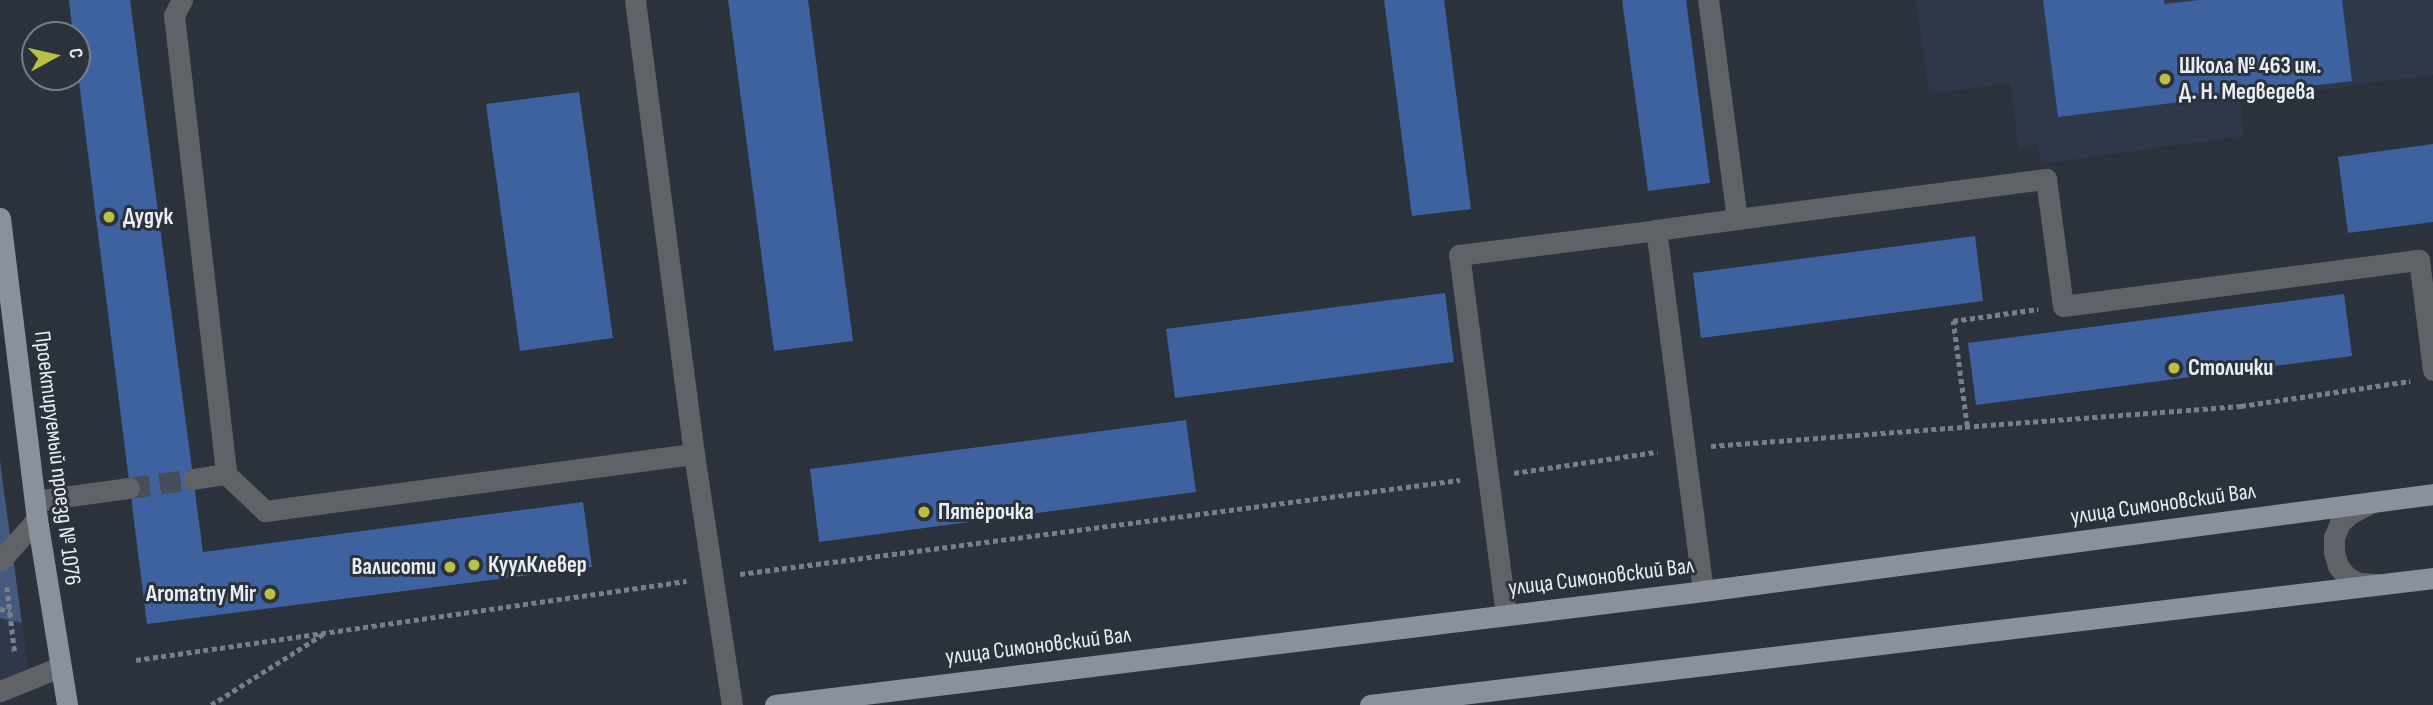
<!DOCTYPE html>
<html>
<head>
<meta charset="utf-8">
<style>
  body { margin:0 }
  #map { position:relative; width:2433px; height:705px; overflow:hidden; background:#2b323c; font-family:"Sofia Sans Condensed",sans-serif }
  div>[style] { position:absolute }
  .built>* { inset:0; background:#2f3849 }
  .green>* { inset:0; background:#45597e }
  .building>* { inset:0; background:#3e61a0 }
  .minor-tunnel>* { height:21px; margin-top:-10.5px; transform-origin:0; background:repeating-linear-gradient(90deg,#484e58 0 21px,transparent 0 31px) }
  .path>* { height:4.5px; margin-top:-2.25px; transform-origin:0; background:repeating-linear-gradient(90deg,#797f88 0 5px,transparent 0 8.5px) }
  .minor>* { height:21px; margin:-10.5px; padding:0 10.5px; transform-origin:10.5px; border-radius:10.5px; background:#5f6267 }
  .major>* { height:21px; margin:-10.5px; padding:0 10.5px; transform-origin:10.5px; border-radius:10.5px; background:#8a919c }
  .dots>* { width:19px; height:19px; translate:-50% -50%; box-sizing:border-box; border:4px solid #2b323c; border-radius:50% }
  span { translate:-50% -50%; white-space:nowrap; text-align:center; line-height:1.15; -webkit-text-stroke:6px #2b323c; paint-order:stroke }
  .poi-label { font-size:23px; color:#e9edf4; font-weight:700 }
  .left { translate:0 -50%; text-align:left }
  .right { translate:-100% -50%; text-align:right }
  .street-label { font-size:23px; color:#e9edf4 }
  .north { position:absolute; left:21px; top:21px; width:70px; height:70px; box-sizing:border-box; background:#2b323c; border:2px solid #777d86; border-radius:50%; rotate:82deg; font-size:19px; font-weight:700; line-height:28px; text-align:center; color:#e9edf4 }
  .north::after { content:''; display:block; margin:auto; width:24px; height:32px; background:#bbc045; clip-path:polygon(50% 0,100% 100%,50% 72%,0 100%) }
</style>
</head>
<body>
<div id="map">
  <div class="built">
    <i style="clip-path:polygon(1916px 0,2433px 0,2433px 75px,2241px 100px,2243px 136px,2041px 164px,2037px 144px,2019px 150px,2010px 83px,1929px 94px)"></i>
    <i style="clip-path:polygon(0 618px,22px 623px,28px 667px,18px 698px,0 705px)"></i>
  </div>
  <div class="green">
    <i style="clip-path:polygon(0 460px,5px 499px,22px 623px,0 618px)"></i>
  </div>
  <div class="building">
    <i style="clip-path:polygon(69px 0,130px 0,203px 552px,583px 502px,592px 567px,147px 624px,77px 66px,77px 35px,73px 35px)"></i>
    <i style="clip-path:polygon(728px 0,808px 0,853px 341px,774px 351px)"></i>
    <i style="clip-path:polygon(1384px 0,1444px 0,1471px 209px,1412px 216px)"></i>
    <i style="clip-path:polygon(1622px 0,1686px 0,1710px 183px,1648px 191px)"></i>
    <i style="clip-path:polygon(2043px 0,2164px 0,2164px 4px,2200px 0,2342px 0,2352px 81px,2058px 117px)"></i>
    <i style="clip-path:polygon(579px 92px,613px 338px,520px 351px,486px 104px)"></i>
    <i style="clip-path:polygon(2433px 144px,2433px 222px,2348px 233px,2338px 157px)"></i>
    <i style="clip-path:polygon(1975px 236px,1983px 301px,1701px 338px,1693px 273px)"></i>
    <i style="clip-path:polygon(1445px 293px,1454px 362px,1175px 398px,1166px 329px)"></i>
    <i style="clip-path:polygon(2344px 294px,2352px 356px,1976px 405px,1968px 343px)"></i>
    <i style="clip-path:polygon(1186px 420px,1196px 492px,819px 542px,810px 469px)"></i>
  </div>
  <div class="minor-tunnel">
    <i style="left:129px;top:488px;width:65px;rotate:-8deg"></i>
  </div>
  <div class="path">
    <i style="left:1967px;top:426px;width:106px;rotate:-97.6deg"></i>
    <i style="left:1953px;top:321px;width:86px;rotate:-8deg"></i>
    <i style="left:1711px;top:446px;width:532px;rotate:-4.32deg"></i>
    <i style="left:2241px;top:406px;width:171px;rotate:-8.4deg"></i>
    <i style="left:1514px;top:473px;width:145px;rotate:-8.4deg"></i>
    <i style="left:740px;top:574px;width:726px;rotate:-7.44deg"></i>
    <i style="left:7px;top:587px;width:67px;rotate:83.2deg"></i>
    <i style="left:0;top:609px;width:10px;rotate:11deg"></i>
    <i style="left:136px;top:660px;width:556px;rotate:-8.17deg"></i>
    <i style="left:211px;top:705px;width:135px;rotate:-32.3deg"></i>
  </div>
  <div class="minor">
    <i style="left:182px;top:0;width:17px;rotate:118deg"></i>
    <i style="left:174px;top:15px;width:462px;rotate:83.5deg"></i>
    <i style="left:226px;top:474px;width:54px;rotate:43.5deg"></i>
    <i style="left:265px;top:511px;width:433px;rotate:-7.6deg"></i>
    <i style="left:635px;top:0;width:458px;rotate:82.6deg"></i>
    <i style="left:694px;top:454px;width:254px;rotate:81.4deg"></i>
    <i style="left:1737px;top:219px;width:312px;rotate:-7.4deg"></i>
    <i style="left:2046px;top:179px;width:128px;rotate:82.4deg"></i>
    <i style="left:2063px;top:306px;width:359px;rotate:-7.4deg"></i>
    <i style="left:2419px;top:260px;width:111px;rotate:82.7deg"></i>
    <i style="left:193px;top:479px;width:33px;rotate:-9deg"></i>
    <i style="left:35px;top:501px;width:95px;rotate:-7.9deg"></i>
    <i style="left:2371px;top:503px;width:22px;rotate:153deg"></i>
    <i style="left:2351px;top:513px;width:15px;rotate:138deg"></i>
    <i style="left:2340px;top:523px;width:15px;rotate:113deg"></i>
    <i style="left:2334px;top:537px;width:15px;rotate:90deg"></i>
    <i style="left:2334px;top:552px;width:15px;rotate:74deg"></i>
    <i style="left:2338px;top:566px;width:14px;rotate:51deg"></i>
    <i style="left:2347px;top:577px;width:13px;rotate:27deg"></i>
    <i style="left:2359px;top:583px;width:17px;rotate:3deg"></i>
    <i style="left:0;top:561px;width:56px;rotate:-48.6deg"></i>
    <i style="left:1703px;top:591px;width:364px;rotate:-97.4deg"></i>
    <i style="left:1656px;top:230px;width:82px;rotate:-7.7deg"></i>
    <i style="left:1737px;top:219px;width:221px;rotate:-97.5deg"></i>
    <i style="left:1506px;top:615px;width:363px;rotate:-97.4deg"></i>
    <i style="left:1459px;top:255px;width:199px;rotate:-7.2deg"></i>
    <i style="left:0;top:691px;width:65px;rotate:-21.8deg"></i>
  </div>
  <div class="major">
    <i style="left:0;top:218px;width:303px;rotate:83deg"></i>
    <i style="left:37px;top:519px;width:188px;rotate:80.8deg"></i>
    <i style="left:775px;top:705px;width:935px;rotate:-7deg"></i>
    <i style="left:1703px;top:591px;width:736px;rotate:-7.57deg"></i>
    <i style="left:1370px;top:705px;width:1071px;rotate:-6.81deg"></i>
  </div>
  <div class="dots">
    <i style="left:2165px;top:79px;background:#bbc045"></i>
    <i style="left:109px;top:217px;background:#bbc045"></i>
    <i style="left:2174px;top:368px;background:#bbc045"></i>
    <i style="left:924px;top:512px;background:#bbc045"></i>
    <i style="left:474px;top:565px;background:#bbc045"></i>
    <i style="left:450px;top:567px;background:#bbc045"></i>
    <i style="left:270px;top:594px;background:#bbc045"></i>
  </div>
  <div class="poi-label">
    <span class="left" style="left:2179px;top:79px">Школа № 463 им.<br>Д. Н. Медведева</span>
    <span class="left" style="left:123px;top:217px">Дудук</span>
    <span class="left" style="left:2188px;top:368px">Столички</span>
    <span class="left" style="left:938px;top:512px">Пятёрочка</span>
    <span class="left" style="left:488px;top:565px">КуулКлевер</span>
    <span class="right" style="left:436px;top:567px">Валисоти</span>
    <span class="right" style="left:256px;top:594px">Aromatny Mir</span>
  </div>
  <div class="street-label">
    <span style="left:57px;top:458px;rotate:83deg">Проектируемый проезд № 1076</span>
    <span style="left:2163px;top:504px;rotate:-8deg">улица Симоновский Вал</span>
    <span style="left:1601px;top:577px;rotate:-7deg">улица Симоновский Вал</span>
    <span style="left:1038px;top:646px;rotate:-7deg">улица Симоновский Вал</span>
  </div>
  <div class="north">С</div>
</div>
</body>
</html>
